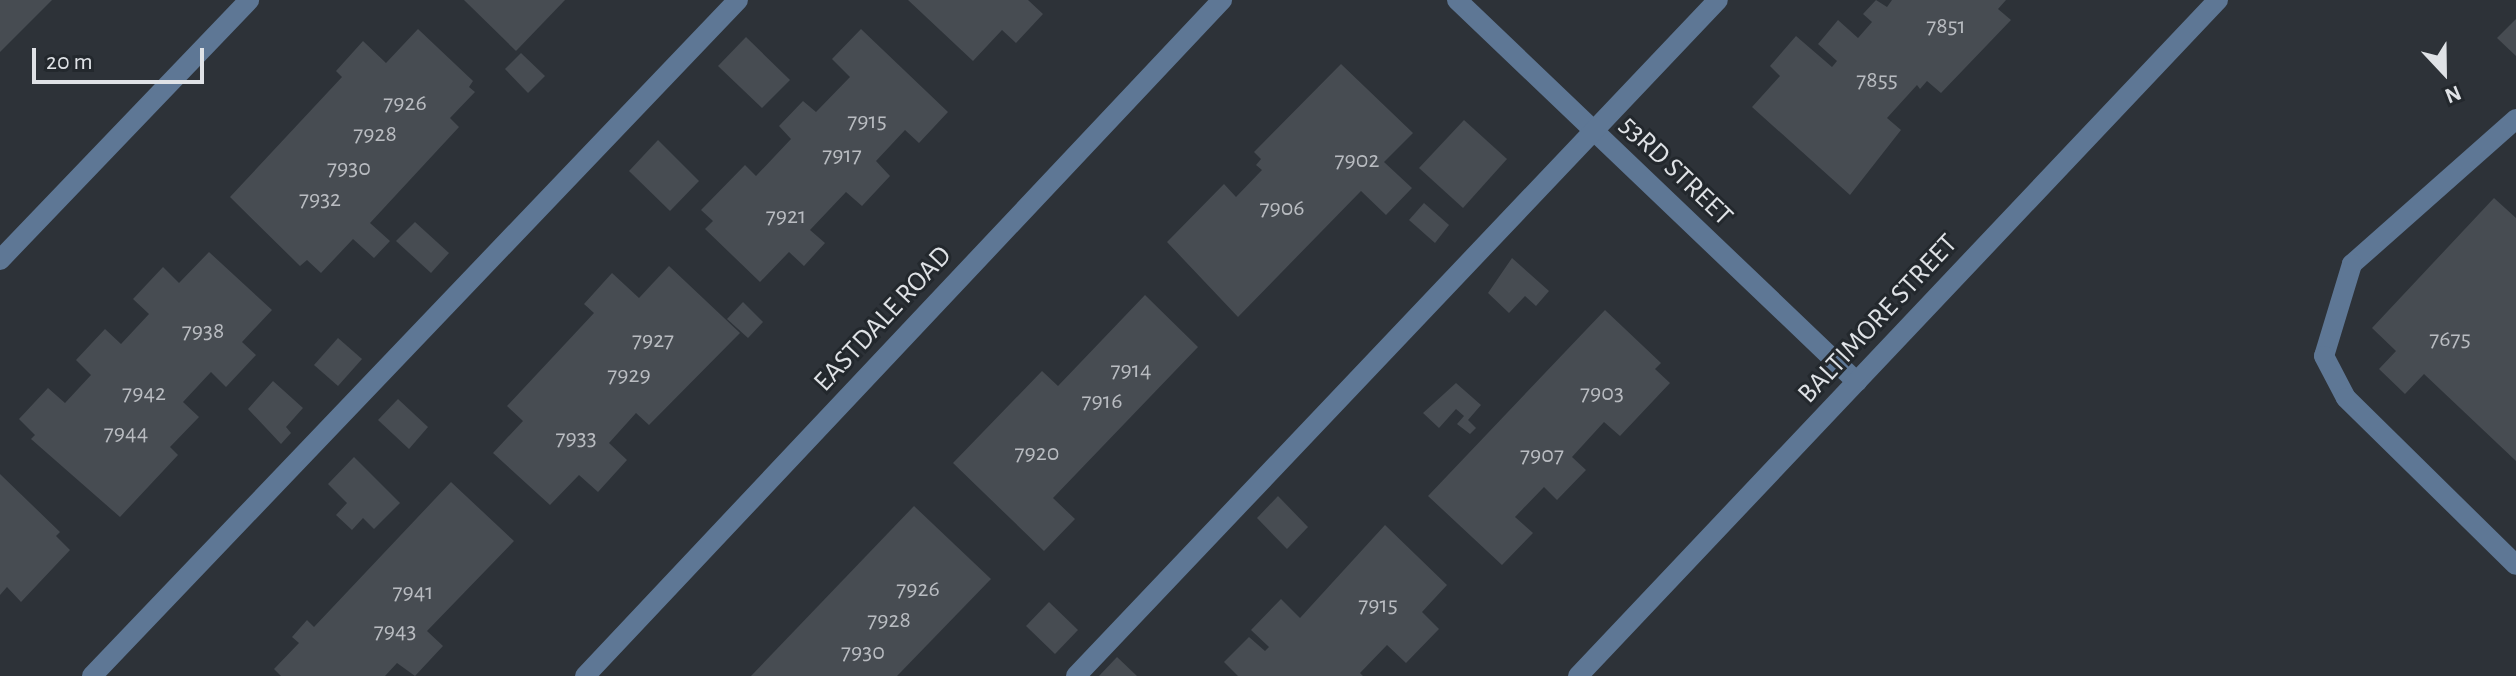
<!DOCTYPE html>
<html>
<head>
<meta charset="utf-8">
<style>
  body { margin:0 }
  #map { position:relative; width:2516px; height:676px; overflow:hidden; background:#2d3238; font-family:"Alegreya Sans",sans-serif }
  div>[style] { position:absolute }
  .building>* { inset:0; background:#474c52 }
  .minor>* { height:20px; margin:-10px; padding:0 10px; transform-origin:10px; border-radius:10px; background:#5e7795 }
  span { translate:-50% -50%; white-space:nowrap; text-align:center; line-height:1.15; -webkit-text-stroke:6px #23282d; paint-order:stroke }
  .number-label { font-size:24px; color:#b9bcc1 }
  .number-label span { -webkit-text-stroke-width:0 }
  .street-label { font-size:28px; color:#dfe2e6 }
  .north { position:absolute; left:2404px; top:32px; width:80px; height:80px; -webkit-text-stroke:6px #23282d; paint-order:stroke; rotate:158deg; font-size:22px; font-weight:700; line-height:32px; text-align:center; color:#dfe2e6 }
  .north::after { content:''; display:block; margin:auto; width:28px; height:36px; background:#dfe2e6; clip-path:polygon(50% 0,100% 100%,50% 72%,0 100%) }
  .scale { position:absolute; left:32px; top:48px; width:172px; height:36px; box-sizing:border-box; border:4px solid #dfe2e6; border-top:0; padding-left:10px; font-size:24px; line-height:28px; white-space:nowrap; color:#dfe2e6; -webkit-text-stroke:6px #23282d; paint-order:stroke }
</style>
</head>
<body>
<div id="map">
  <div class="building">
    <i style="clip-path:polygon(0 0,52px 0,0 52px)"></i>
    <i style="clip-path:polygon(464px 0,565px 0,516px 51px)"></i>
    <i style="clip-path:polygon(908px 0,1028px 0,1043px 14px,1016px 43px,1002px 30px,973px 61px)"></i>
    <i style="clip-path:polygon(1876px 0,1887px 7px,1892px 0,2006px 0,1998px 9px,2011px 20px,1941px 93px,1927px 81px,1920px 89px,1917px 85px,1887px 118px,1901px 130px,1850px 195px,1752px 107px,1780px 76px,1770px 66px,1796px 36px,1832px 67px,1837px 61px,1818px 44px,1838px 20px,1858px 38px,1872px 22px,1863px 14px)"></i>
    <i style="clip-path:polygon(2516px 19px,2516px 56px,2497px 38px)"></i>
    <i style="clip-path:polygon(418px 29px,473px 81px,469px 87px,475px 92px,450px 118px,459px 127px,370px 223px,390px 241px,374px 258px,353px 239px,321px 273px,307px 260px,300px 266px,230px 197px,342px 77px,336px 71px,363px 41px,386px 63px)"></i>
    <i style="clip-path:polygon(861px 29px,948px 112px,919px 143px,905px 130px,876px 161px,890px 176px,862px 206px,846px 192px,810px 230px,825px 243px,804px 266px,789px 252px,760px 282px,705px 229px,713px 221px,701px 210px,745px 165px,756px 176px,791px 139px,779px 126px,803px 101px,816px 112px,850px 77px,832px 59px)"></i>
    <i style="clip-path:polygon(746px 37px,790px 80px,762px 108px,718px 66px)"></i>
    <i style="clip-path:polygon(521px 53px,545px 76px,528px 93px,505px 69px)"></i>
    <i style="clip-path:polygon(1341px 64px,1413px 133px,1384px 162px,1412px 188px,1386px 215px,1361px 191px,1238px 317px,1167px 242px,1224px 184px,1236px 197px,1262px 170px,1256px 165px,1261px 159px,1254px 152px)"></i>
    <i style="clip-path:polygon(1464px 120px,1507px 159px,1463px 208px,1419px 168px)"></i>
    <i style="clip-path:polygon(658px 140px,699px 181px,670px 211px,629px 171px)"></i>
    <i style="clip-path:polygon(2494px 198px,2516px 218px,2516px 461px,2424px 374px,2405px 394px,2379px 369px,2396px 351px,2372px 328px)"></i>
    <i style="clip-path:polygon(1424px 203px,1449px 225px,1435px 243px,1409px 220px)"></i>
    <i style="clip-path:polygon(415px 222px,449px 253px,431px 273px,396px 241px)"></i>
    <i style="clip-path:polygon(209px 252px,272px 310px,242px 342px,256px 355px,226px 387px,211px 372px,183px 402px,199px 417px,170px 447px,178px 455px,120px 517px,31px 439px,35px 435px,19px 419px,48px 388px,65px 403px,91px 375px,76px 360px,105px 329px,121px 344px,149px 314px,133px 299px,163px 267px,179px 283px)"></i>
    <i style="clip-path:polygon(1512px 258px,1549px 291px,1536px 306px,1525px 296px,1509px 313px,1488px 293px)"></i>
    <i style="clip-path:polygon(669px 266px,740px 333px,649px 425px,636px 413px,609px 443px,627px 460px,598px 492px,579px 475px,550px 505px,493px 453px,523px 421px,507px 406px,594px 313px,584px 304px,612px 273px,639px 298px)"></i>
    <i style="clip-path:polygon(1145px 295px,1198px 347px,1053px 498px,1075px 519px,1044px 551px,953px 463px,1042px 371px,1058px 386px)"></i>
    <i style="clip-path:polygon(743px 302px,763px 322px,748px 338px,727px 319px)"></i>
    <i style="clip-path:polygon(1605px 310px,1661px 363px,1655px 369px,1670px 383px,1620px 436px,1604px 422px,1572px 457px,1586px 470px,1557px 500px,1544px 487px,1515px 517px,1533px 533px,1502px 565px,1428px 496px)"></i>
    <i style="clip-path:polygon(338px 338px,362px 359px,338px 386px,314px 365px)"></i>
    <i style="clip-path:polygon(273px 381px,303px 408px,286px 427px,291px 433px,281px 444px,248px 409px)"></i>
    <i style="clip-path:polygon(1456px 383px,1481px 405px,1468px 420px,1476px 428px,1470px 434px,1457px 424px,1464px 416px,1456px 409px,1439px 428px,1423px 413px)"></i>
    <i style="clip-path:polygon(398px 399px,428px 427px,409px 449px,378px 420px)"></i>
    <i style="clip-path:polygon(354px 457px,400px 503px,374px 529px,363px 518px,352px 530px,336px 515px,347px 503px,328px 484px)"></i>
    <i style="clip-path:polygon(0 474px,60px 532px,56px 536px,70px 550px,21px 602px,7px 587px,0 595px)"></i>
    <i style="clip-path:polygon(451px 482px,514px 541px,427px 631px,443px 646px,415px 676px,397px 663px,385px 676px,281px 676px,274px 669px,299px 643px,292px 637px,307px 620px,314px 627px)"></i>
    <i style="clip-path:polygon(1278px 496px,1308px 527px,1287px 549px,1257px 518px)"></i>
    <i style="clip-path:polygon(914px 506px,991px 579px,897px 676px,751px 676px)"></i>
    <i style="clip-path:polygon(1385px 525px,1447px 585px,1422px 612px,1439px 629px,1406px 663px,1387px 645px,1360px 673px,1363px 676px,1238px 676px,1224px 662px,1249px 637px,1265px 651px,1269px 647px,1251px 630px,1281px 599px,1300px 618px)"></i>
    <i style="clip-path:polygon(1049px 602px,1078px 630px,1055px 654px,1026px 626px)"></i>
    <i style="clip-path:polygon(1117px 657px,1137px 676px,1099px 676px)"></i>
  </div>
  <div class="minor">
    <i style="left:1457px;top:0;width:553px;rotate:43.68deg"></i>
    <i style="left:2516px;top:119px;width:219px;rotate:138.5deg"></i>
    <i style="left:2352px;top:264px;width:96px;rotate:106.9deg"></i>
    <i style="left:2324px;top:356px;width:47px;rotate:62.4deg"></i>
    <i style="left:2346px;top:398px;width:238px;rotate:44.5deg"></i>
    <i style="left:0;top:260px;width:360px;rotate:-46.2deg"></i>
    <i style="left:92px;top:676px;width:935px;rotate:-46.3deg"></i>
    <i style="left:585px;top:676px;width:929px;rotate:-46.7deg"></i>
    <i style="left:1076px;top:676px;width:932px;rotate:-46.48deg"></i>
    <i style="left:1578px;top:676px;width:931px;rotate:-46.57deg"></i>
  </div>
  <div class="number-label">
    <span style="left:1946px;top:27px">7851</span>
    <span style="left:1877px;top:81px">7855</span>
    <span style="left:405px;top:104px">7926</span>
    <span style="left:867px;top:122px">7915</span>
    <span style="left:375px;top:135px">7928</span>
    <span style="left:842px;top:156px">7917</span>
    <span style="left:1357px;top:161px">7902</span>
    <span style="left:349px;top:169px">7930</span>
    <span style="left:320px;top:200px">7932</span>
    <span style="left:1282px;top:209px">7906</span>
    <span style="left:786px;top:217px">7921</span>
    <span style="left:203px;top:332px">7938</span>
    <span style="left:2450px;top:340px">7675</span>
    <span style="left:653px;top:341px">7927</span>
    <span style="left:1131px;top:371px">7914</span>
    <span style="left:629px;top:376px">7929</span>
    <span style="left:144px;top:394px">7942</span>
    <span style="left:1602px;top:394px">7903</span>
    <span style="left:1102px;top:402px">7916</span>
    <span style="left:126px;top:434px">7944</span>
    <span style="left:576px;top:439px">7933</span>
    <span style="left:1037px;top:454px">7920</span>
    <span style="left:1542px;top:456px">7907</span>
    <span style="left:918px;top:590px">7926</span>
    <span style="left:413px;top:593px">7941</span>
    <span style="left:1378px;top:606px">7915</span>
    <span style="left:889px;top:621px">7928</span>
    <span style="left:395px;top:632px">7943</span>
    <span style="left:863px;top:653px">7930</span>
  </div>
  <div class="street-label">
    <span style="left:1676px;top:171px;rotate:44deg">53RD STREET</span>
    <span style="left:883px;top:319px;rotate:-47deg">EASTDALE ROAD</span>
    <span style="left:1878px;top:319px;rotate:-47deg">BALTIMORE STREET</span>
  </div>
  <div class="north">N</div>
  <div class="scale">20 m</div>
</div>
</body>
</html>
